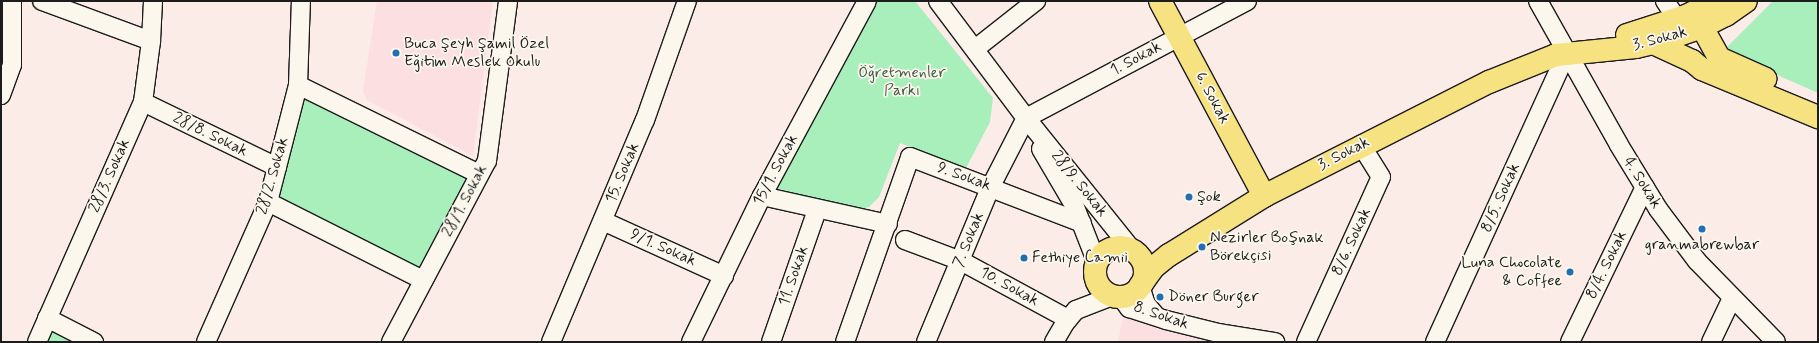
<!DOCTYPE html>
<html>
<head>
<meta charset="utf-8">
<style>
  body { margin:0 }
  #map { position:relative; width:1819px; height:343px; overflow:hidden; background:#fbece7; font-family:Mynerve,sans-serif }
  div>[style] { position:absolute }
  .built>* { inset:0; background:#fbdfe1 }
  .green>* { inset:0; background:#a8efbb }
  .roads { filter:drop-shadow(1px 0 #1c1c1c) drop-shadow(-1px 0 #1c1c1c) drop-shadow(0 1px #1c1c1c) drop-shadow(0 -1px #1c1c1c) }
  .minor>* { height:18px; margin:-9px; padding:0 9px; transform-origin:9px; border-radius:9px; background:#fbf7ec }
  .major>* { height:22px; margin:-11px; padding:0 11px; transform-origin:11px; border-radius:11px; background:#f6e281 }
  .major>.ring { margin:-11px; padding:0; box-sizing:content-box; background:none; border:22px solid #f6e281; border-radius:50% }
  .dots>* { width:11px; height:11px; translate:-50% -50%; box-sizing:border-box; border:2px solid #fbf7ec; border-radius:50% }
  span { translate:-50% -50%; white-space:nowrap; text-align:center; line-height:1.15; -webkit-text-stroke:3.5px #fbf7ec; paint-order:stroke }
  .street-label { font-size:16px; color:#1c1c1c }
  .poi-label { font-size:16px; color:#1c1c1c }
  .left { translate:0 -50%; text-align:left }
  .right { translate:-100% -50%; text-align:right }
  .park-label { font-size:16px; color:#465b4c }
  .frame { position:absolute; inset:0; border:2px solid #1c1c1c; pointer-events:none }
</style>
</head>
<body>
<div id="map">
  <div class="built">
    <i style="clip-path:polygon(377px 1px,493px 1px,473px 156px,367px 100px,363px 91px)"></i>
    <i style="clip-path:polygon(1123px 316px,1245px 342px,1118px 342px)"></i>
  </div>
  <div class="green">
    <i style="clip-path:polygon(877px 1px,915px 1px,993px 98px,990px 122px,966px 168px,900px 143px,879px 197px,869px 207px,856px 210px,776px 188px)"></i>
    <i style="clip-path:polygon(1773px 1px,1818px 1px,1818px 93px,1735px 56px,1727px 47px)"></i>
    <i style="clip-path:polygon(298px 85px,479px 174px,423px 280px,268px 202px)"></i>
    <i style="clip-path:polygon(47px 318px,94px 342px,37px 342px)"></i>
  </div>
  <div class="roads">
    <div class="minor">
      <i style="left:42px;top:1px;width:116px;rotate:20.2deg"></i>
      <i style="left:938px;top:1px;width:146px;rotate:53.1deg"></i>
      <i style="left:1026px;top:118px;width:169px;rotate:51.2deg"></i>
      <i style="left:1538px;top:1px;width:165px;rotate:60.6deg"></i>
      <i style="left:1619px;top:145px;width:75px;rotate:58.6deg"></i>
      <i style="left:1658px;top:209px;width:65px;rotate:53.1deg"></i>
      <i style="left:1697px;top:261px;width:113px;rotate:45.7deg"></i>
      <i style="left:1665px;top:1px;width:22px;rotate:56deg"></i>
      <i style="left:975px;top:49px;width:78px;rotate:-38.2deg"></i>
      <i style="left:298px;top:85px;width:202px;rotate:26.2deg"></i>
      <i style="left:1px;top:95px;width:32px;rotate:-70deg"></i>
      <i style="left:12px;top:65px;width:64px;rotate:-90deg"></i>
      <i style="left:143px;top:102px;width:149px;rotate:25.9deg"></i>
      <i style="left:1026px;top:118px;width:250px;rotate:-27.9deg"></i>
      <i style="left:1041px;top:149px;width:67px;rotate:59.6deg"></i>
      <i style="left:1075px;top:207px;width:60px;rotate:68.6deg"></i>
      <i style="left:762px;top:196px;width:129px;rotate:12.5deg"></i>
      <i style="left:268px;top:202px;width:174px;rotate:26.7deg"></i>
      <i style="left:603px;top:221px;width:133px;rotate:24.4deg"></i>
      <i style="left:905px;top:240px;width:60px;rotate:20.6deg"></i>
      <i style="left:961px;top:261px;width:122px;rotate:28.5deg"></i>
      <i style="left:1140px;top:286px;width:19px;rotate:72deg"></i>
      <i style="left:1146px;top:304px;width:16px;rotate:50deg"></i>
      <i style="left:1121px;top:297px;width:14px;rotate:54deg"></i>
      <i style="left:1129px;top:308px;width:39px;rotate:18deg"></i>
      <i style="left:1166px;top:320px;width:54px;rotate:14deg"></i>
      <i style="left:1218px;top:333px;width:58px;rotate:9deg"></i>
      <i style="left:47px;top:318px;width:53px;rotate:27.1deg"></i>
      <i style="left:37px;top:342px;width:262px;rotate:-66.2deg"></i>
      <i style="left:143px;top:102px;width:62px;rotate:-82.5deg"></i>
      <i style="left:151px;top:41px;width:40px;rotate:-87.1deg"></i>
      <i style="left:206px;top:342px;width:153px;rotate:-66.1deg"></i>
      <i style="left:268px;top:202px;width:121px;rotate:-75.6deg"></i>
      <i style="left:298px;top:85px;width:84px;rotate:-88deg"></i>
      <i style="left:391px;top:342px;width:205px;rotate:-62.1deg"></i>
      <i style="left:487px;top:161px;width:161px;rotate:-82.5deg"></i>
      <i style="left:551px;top:342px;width:241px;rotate:-67.1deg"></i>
      <i style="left:645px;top:120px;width:126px;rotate:-70.6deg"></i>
      <i style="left:691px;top:342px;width:162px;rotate:-64.1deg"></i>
      <i style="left:762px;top:196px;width:221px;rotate:-61.7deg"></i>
      <i style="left:771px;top:342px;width:140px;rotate:-70.8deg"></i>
      <i style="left:845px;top:342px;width:196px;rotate:-70.6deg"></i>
      <i style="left:910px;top:157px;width:184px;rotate:21deg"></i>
      <i style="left:926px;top:342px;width:169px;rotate:-67.4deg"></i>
      <i style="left:991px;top:186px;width:76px;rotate:-62.8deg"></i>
      <i style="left:1054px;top:342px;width:22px;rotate:-60deg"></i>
      <i style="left:1065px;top:323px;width:17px;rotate:-50deg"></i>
      <i style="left:1076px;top:310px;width:40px;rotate:-21deg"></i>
      <i style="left:1306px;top:342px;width:181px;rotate:-65.6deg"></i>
      <i style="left:1381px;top:177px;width:38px;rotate:-122deg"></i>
      <i style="left:1435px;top:342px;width:318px;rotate:-65.5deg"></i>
      <i style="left:1570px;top:342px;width:172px;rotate:-64.2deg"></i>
      <i style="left:1711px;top:342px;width:49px;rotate:-64.5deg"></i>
    </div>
    <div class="major">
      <i style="left:1160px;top:1px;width:221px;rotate:61.9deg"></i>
      <i style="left:1677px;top:19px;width:14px"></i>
      <i style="left:1691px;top:19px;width:14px;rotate:36deg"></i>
      <i style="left:1702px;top:27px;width:35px;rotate:61deg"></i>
      <i style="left:1719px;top:58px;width:51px;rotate:24.1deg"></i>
      <i style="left:1627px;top:35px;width:62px;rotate:-17.9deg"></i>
      <i style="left:1686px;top:16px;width:33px;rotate:-27deg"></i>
      <i style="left:1653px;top:43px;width:43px;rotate:24.8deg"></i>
      <i style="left:1692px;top:61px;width:13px;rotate:39deg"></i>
      <i style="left:1702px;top:69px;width:126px;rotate:22.5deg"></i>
      <i class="ring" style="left:1095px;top:247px;width:28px;height:28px"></i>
      <i style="left:1140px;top:286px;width:24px;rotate:-54deg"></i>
      <i style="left:1154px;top:267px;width:19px;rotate:-39deg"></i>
      <i style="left:1169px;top:255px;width:112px;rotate:-31.8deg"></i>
      <i style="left:1264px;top:196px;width:252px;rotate:-26.9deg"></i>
      <i style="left:1489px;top:82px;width:72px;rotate:-21.9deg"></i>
      <i style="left:1556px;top:55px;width:80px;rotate:-5.7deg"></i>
      <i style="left:1636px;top:47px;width:26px;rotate:-13deg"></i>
      <i style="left:1661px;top:41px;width:43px;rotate:-18.9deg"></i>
      <i style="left:1702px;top:27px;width:27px;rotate:-27deg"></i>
      <i style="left:1726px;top:15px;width:24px;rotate:-35deg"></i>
    </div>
  </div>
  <div class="dots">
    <i style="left:396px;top:53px;background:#1f6fb2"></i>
    <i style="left:1189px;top:197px;background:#1f6fb2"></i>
    <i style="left:1702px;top:229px;background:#1f6fb2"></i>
    <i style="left:1202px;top:247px;background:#1f6fb2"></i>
    <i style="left:1024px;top:258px;background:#1f6fb2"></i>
    <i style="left:1570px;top:272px;background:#1f6fb2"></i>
    <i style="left:1160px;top:297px;background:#1f6fb2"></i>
  </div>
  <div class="street-label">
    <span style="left:1660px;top:39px;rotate:-15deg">3. Sokak</span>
    <span style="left:1136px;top:59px;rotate:-28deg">1. Sokak</span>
    <span style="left:1212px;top:98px;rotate:62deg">6. Sokak</span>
    <span style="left:210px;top:135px;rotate:26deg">28/8. Sokak</span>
    <span style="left:1344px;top:154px;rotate:-27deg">3. Sokak</span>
    <span style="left:776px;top:170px;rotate:-62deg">15/1. Sokak</span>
    <span style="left:623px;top:173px;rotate:-67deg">15. Sokak</span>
    <span style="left:110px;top:176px;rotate:-66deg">28/3. Sokak</span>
    <span style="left:273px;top:176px;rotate:-74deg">28/2. Sokak</span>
    <span style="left:964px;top:177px;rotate:20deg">9. Sokak</span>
    <span style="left:1642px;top:183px;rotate:58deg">4. Sokak</span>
    <span style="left:1079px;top:184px;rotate:51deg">28/9. Sokak</span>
    <span style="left:1501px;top:198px;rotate:-66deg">8/5. Sokak</span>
    <span style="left:465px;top:201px;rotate:-62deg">28/1. Sokak</span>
    <span style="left:969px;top:240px;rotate:-68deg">7. Sokak</span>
    <span style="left:1352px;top:242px;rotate:-65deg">8/6. Sokak</span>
    <span style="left:663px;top:248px;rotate:24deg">9/1. Sokak</span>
    <span style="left:1607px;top:265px;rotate:-64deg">8/4. Sokak</span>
    <span style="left:794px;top:276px;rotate:-71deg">11. Sokak</span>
    <span style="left:1009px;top:287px;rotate:29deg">10. Sokak</span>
    <span style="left:1161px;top:316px;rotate:19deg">8. Sokak</span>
  </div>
  <div class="poi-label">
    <span class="left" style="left:404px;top:53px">Buca Şeyh Şamil Özel<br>Eğitim Meslek Okulu</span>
    <span class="left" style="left:1197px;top:197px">Şok</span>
    <span class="left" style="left:1210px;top:247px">Nezirler Boşnak<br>Börekçisi</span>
    <span style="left:1702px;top:245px">granmabrewbar</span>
    <span class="left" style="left:1032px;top:258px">Fethiye Camii</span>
    <span class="right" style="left:1562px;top:272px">Luna Chocolate<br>&amp; Coffee</span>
    <span class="left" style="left:1168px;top:297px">Döner Burger</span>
  </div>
  <div class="park-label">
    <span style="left:902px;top:82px">Öğretmenler<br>Parkı</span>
  </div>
  <div class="frame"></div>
</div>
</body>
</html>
